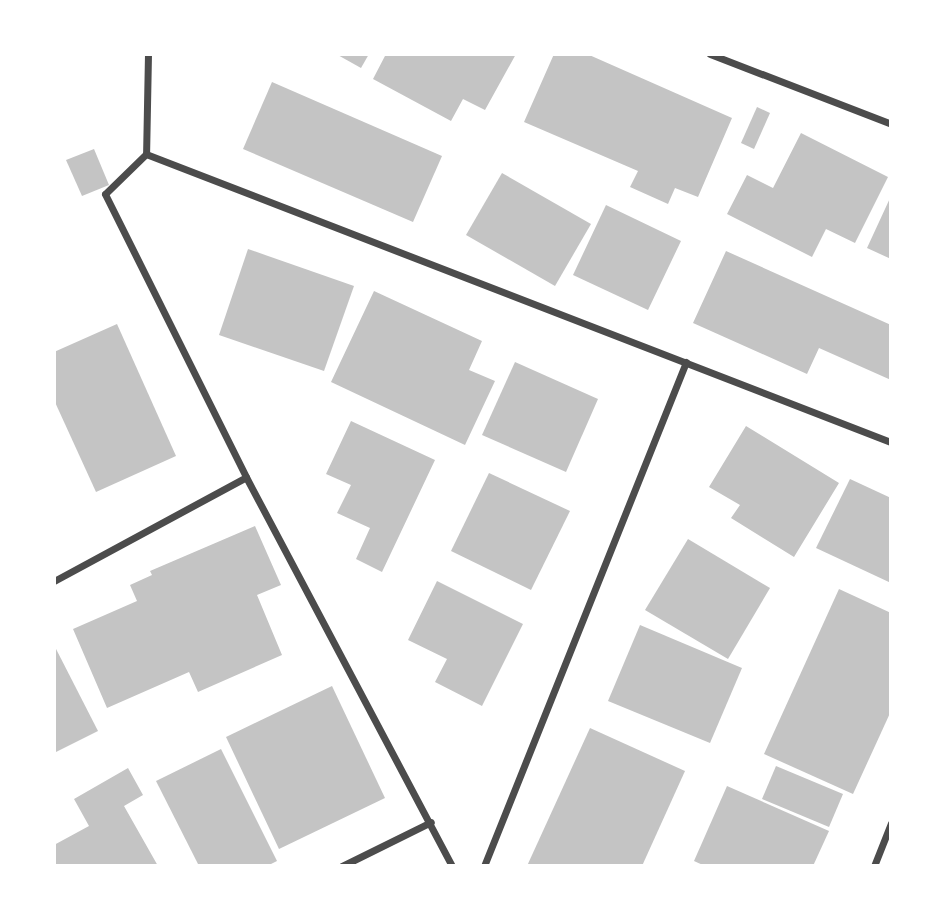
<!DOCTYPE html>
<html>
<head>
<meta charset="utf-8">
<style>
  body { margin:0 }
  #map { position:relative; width:945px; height:920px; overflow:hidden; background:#fff; font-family:"Exo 2",sans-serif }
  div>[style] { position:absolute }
  .building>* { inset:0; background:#c4c4c4 }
  .minor>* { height:7px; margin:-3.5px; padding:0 3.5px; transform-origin:3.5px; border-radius:3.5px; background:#4c4c4c }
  span { translate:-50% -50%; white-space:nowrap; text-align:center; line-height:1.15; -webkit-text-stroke:6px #fff; paint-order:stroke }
  .frame { position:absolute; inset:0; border:56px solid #fff; pointer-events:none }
</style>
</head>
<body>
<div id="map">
  <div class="building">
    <i style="clip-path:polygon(336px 54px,369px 54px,361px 68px)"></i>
    <i style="clip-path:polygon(386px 54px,516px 54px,485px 110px,463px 99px,451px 121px,373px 79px)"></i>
    <i style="clip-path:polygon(554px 54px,587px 54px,732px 118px,698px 197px,675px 188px,668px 204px,630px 187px,638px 171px,524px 122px)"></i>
    <i style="clip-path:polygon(272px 82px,442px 156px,413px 222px,243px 149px)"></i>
    <i style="clip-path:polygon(757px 107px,770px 113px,754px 149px,741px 143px)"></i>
    <i style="clip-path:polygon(801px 133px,888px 177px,855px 243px,826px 229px,812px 257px,727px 214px,747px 175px,773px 188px)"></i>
    <i style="clip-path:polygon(94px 149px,109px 185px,82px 196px,66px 160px)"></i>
    <i style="clip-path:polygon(502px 173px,591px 224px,555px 286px,466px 235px)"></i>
    <i style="clip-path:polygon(891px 196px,891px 259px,867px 248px)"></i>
    <i style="clip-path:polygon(606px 205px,681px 241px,648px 310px,573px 275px)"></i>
    <i style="clip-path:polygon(248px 249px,354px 286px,324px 371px,219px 335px)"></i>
    <i style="clip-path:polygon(726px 251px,891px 325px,891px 380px,819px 348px,807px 374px,693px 323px)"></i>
    <i style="clip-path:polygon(374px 291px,482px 341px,469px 370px,495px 381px,465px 445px,331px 382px)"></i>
    <i style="clip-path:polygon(117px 324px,176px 456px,96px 492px,54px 400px,54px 352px)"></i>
    <i style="clip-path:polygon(515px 362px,598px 399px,566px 472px,482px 435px)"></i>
    <i style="clip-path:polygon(351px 421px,435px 460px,382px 572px,356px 559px,370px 528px,337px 513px,351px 485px,326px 474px)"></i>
    <i style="clip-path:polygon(746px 426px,839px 483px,794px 557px,731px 518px,740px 505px,709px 487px)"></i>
    <i style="clip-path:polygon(489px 473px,570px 511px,531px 590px,451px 551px)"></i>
    <i style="clip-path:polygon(850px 479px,891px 498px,891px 583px,816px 548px)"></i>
    <i style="clip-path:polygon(255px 526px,281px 585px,257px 595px,282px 655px,198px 692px,189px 672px,107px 708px,73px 629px,137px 601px,130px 585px,152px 575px,150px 571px)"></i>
    <i style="clip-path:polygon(688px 539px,770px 588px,728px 659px,645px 610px)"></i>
    <i style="clip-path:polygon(437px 581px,523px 624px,482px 706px,435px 682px,447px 659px,408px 640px)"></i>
    <i style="clip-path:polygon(839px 589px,891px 613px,891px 711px,853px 794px,764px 754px)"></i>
    <i style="clip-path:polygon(640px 625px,742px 668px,710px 743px,608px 701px)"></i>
    <i style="clip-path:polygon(54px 645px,98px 731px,54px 753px)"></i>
    <i style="clip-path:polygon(332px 686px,385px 798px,279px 849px,226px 737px)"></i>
    <i style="clip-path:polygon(590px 728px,685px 771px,642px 866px,527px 866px)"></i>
    <i style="clip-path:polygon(221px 749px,277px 861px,267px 866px,199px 866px,156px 781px)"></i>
    <i style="clip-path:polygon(776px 766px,843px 794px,829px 827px,762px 799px)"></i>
    <i style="clip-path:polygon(128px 768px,143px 795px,124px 806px,158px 866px,54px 866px,54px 845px,89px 826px,74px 799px)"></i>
    <i style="clip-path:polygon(727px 786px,829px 831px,813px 866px,705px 866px,694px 861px)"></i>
  </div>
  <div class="minor">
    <i style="left:148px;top:54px;width:100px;rotate:91.1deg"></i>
    <i style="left:146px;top:154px;width:57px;rotate:135.7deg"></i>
    <i style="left:105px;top:194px;width:316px;rotate:63.5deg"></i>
    <i style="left:246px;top:477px;width:440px;rotate:62.1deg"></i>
    <i style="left:710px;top:54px;width:194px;rotate:21.1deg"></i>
    <i style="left:146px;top:154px;width:799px;rotate:21.14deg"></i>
    <i style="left:54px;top:581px;width:218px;rotate:-28.4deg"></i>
    <i style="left:342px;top:866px;width:99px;rotate:-26.3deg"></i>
    <i style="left:484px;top:866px;width:543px;rotate:-68.16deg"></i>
    <i style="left:874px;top:866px;width:46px;rotate:-68.4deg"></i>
  </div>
  <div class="frame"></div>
</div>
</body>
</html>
